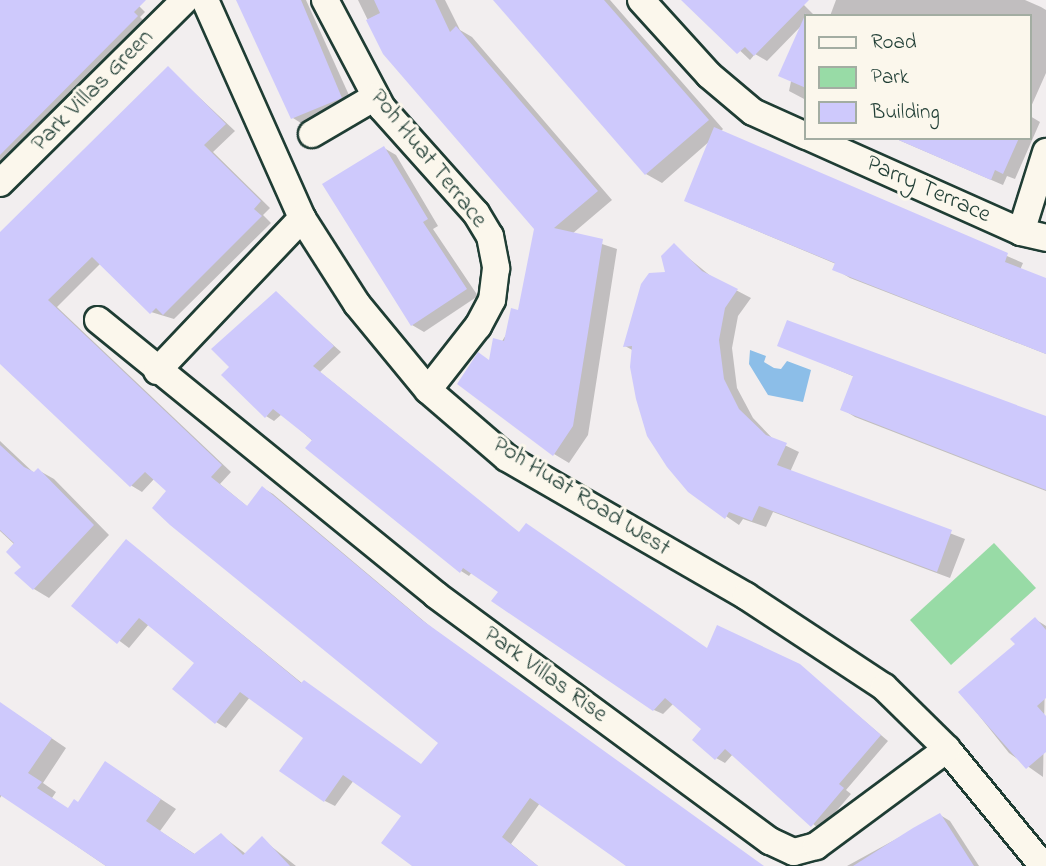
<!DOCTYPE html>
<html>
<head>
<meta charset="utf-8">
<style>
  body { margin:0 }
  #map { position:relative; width:1046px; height:866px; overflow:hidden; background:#f2eeef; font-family:"Indie Flower",sans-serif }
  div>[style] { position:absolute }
  .green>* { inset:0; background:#98dba6 }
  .water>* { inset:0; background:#8cbee8 }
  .shadow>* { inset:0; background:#0003 }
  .building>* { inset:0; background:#cec9fc }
  .roads { filter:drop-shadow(2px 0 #1f3d34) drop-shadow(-2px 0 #1f3d34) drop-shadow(0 2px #1f3d34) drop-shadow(0 -2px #1f3d34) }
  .minor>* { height:26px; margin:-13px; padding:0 13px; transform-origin:13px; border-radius:13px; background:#fbf7ec }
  span { translate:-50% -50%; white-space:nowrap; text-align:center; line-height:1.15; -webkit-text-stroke:6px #fbf7ec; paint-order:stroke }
  .street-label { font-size:24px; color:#1f3d34 }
  .legend { position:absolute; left:804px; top:14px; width:228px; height:126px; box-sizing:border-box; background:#fbf7ec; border:2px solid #a3ada2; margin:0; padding:9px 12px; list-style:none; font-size:21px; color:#1f3d34 }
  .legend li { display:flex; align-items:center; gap:14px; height:35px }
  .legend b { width:35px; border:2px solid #a3ada2 }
</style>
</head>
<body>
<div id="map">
  <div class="green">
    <i style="clip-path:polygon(994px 543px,1036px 588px,951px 665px,910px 620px)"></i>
  </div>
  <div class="water">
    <i style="clip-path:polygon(750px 350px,766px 356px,764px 362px,774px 368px,781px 369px,787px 361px,811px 370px,803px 402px,768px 395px,749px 364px)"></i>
  </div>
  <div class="shadow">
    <i style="clip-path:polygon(0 0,141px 0,137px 4px,145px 12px,140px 17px,144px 21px,0 165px)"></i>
    <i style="clip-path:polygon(237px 0,306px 0,353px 104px,304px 125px,293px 118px)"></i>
    <i style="clip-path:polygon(358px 0,445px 0,460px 30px,472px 37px,612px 200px,572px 234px,617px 249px,588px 435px,569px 463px,554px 454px,490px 361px,520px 312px,535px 229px,384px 53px)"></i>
    <i style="clip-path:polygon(495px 0,610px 0,723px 129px,720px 132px,1023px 263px,1020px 270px,1046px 279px,1046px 354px,850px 278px,835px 269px,836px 264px,686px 201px,711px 140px,662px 183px,646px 174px)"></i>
    <i style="clip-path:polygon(686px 0,799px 0,813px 14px,806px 16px,806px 100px,789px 91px,803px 24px,767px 61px,755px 54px,750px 60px)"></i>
    <i style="clip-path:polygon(836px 0,1025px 0,1041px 7px,1046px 10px,1046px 73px,1030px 109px,1030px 16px,830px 16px)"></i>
    <i style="clip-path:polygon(168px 68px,235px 131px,213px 152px,270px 208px,263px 215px,271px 223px,174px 319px,151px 312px,101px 263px,57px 307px,231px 472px,220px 484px,248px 507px,263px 488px,273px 494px,432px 628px,762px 866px,627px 866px,540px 803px,511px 844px,538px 866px,415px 866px,403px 815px,354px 780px,335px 806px,325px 801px,306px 737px,250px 697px,226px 728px,216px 722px,196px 662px,149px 624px,129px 648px,73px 606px,136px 548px,303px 684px,423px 766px,441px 742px,155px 478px,142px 492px,132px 486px,0 361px,0 239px)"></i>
    <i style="clip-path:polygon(1030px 116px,1040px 122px,1015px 179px,1007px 176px,1003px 185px,894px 138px,1030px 138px)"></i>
    <i style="clip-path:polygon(384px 148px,396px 155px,438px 226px,433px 229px,478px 296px,424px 332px,412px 325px)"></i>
    <i style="clip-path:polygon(674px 246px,713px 278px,751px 298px,738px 316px,732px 348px,737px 388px,753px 418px,774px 440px,799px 452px,790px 472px,965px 539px,950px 578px,773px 512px,766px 527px,743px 519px,739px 525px,689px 491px,634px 351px,625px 346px,668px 274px)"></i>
    <i style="clip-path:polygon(276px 294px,341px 352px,320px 372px,520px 534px,708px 650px,800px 666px,888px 741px,846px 790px,851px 794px,820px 830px,733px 754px,725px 763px,716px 758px,704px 729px,674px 703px,663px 714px,654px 710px,500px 592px,472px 572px,469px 576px,461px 571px,282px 414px,274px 421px,266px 416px,232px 367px)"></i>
    <i style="clip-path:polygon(779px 345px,1046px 419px,1046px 491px,855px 417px,842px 409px,855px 377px)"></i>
    <i style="clip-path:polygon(0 441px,35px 474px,38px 470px,54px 479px,109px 535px,49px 598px,34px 589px,15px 545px,0 531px)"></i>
    <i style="clip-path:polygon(1035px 619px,1046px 626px,1043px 777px,1009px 753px,961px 693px,1017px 644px)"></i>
    <i style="clip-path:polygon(0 703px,66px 748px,43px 783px,56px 792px,52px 798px,69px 810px,121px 773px,176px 809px,160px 831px,196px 855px,221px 835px,246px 854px,262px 839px,296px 866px,106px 866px,2px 795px,0 798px)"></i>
    <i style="clip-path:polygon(940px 815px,950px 821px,979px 866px,847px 866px)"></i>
  </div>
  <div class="building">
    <i style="clip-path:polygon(0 0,146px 0,134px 12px,138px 16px,0 155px)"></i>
    <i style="clip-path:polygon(236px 0,301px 0,342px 98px,291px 119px)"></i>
    <i style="clip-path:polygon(374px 0,435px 0,450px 32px,456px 26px,598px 191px,554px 228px,603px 239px,573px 426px,553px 456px,457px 384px,478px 352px,489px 360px,493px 338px,504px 341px,511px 308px,518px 310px,534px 229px,383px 54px,366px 20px,380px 13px)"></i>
    <i style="clip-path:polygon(493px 0,604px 0,709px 120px,645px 175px)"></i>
    <i style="clip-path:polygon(681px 0,809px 0,754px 56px,745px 47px,737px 54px)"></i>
    <i style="clip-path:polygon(806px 13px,806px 88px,778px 76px)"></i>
    <i style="clip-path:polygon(168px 66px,226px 124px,204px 145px,261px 201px,254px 209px,262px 216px,163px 315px,156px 308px,150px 314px,92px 257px,48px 300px,222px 465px,211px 477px,247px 506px,262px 486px,422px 620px,764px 866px,626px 866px,530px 798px,502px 837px,538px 866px,412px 866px,381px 843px,401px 816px,343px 775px,324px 802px,279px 771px,303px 738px,240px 692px,215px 724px,172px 689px,194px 663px,139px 618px,117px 644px,71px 606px,126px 539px,301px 683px,304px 680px,421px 764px,438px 743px,170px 525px,152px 508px,166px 491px,145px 472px,130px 487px,0 364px,0 232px)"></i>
    <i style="clip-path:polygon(714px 127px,1008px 253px,1005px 262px,1046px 278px,1046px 354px,832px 270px,835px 263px,684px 201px)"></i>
    <i style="clip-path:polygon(894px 138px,1019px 138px,1003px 174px,995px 170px,991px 180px)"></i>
    <i style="clip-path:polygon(384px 146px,428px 219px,423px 222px,467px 289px,411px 326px,322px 184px)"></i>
    <i style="clip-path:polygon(674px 243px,702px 271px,738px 289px,725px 308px,719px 340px,724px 379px,739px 409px,766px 435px,787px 443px,777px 465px,952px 530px,937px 572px,759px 506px,752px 521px,729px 512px,725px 519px,688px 492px,667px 467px,647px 436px,636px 399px,630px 367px,632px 346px,623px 347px,641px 284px,649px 273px,665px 272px,661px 256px)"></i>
    <i style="clip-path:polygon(276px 291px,334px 346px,313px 366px,519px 532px,526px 523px,707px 648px,717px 625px,800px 664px,881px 735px,839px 784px,844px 788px,811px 827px,725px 749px,715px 760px,692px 740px,701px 729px,665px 698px,653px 711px,491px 601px,498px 592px,463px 568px,460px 573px,305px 448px,312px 440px,273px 409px,265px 418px,221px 375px,229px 367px,211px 349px)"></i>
    <i style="clip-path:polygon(787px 320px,1046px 416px,1046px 490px,840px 410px,853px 376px,777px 346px)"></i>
    <i style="clip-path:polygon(0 445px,24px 467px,34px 472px,38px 468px,94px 525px,33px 590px,14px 573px,21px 567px,6px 552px,14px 543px,0 530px)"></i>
    <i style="clip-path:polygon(1035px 617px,1046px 630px,1046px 698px,1037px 706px,1046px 716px,1046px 752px,1026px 769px,958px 692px,1015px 644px,1010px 639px)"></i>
    <i style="clip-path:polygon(0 702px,52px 738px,28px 773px,42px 782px,37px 788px,68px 808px,74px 799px,78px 802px,105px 761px,161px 799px,146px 821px,194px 854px,221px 833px,243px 855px,262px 836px,290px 866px,106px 866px,0 795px)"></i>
    <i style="clip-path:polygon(940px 813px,974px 866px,853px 866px,913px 828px)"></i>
  </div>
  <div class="roads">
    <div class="minor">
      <i style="left:205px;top:0;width:239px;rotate:66deg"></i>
      <i style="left:302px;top:218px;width:102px;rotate:57.4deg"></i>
      <i style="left:357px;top:304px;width:112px;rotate:50.5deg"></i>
      <i style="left:428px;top:390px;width:104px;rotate:40.7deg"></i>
      <i style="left:507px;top:458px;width:276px;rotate:30deg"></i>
      <i style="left:746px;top:596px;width:165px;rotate:33.4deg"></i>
      <i style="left:884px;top:687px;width:88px;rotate:44.5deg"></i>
      <i style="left:947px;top:749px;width:151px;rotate:50.6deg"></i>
      <i style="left:325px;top:0;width:122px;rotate:62.2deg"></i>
      <i style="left:382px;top:108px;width:141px;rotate:48.2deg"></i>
      <i style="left:476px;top:213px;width:27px;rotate:59deg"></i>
      <i style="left:490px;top:236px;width:33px;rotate:79deg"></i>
      <i style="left:496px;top:268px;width:32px;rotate:97deg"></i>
      <i style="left:492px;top:300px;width:30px;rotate:118deg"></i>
      <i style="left:478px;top:326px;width:81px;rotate:128deg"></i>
      <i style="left:641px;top:0;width:101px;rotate:47.8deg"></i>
      <i style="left:709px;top:75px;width:57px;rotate:40.1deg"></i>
      <i style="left:753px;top:112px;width:58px;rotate:24.4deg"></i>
      <i style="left:312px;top:134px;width:73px;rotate:-30.4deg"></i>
      <i style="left:811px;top:138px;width:230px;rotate:24.1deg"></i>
      <i style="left:1021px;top:232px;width:26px;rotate:13deg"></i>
      <i style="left:0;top:183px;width:260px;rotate:-44.7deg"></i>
      <i style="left:1021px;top:232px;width:84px;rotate:-72.6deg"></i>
      <i style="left:98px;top:320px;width:436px;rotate:39.1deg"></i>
      <i style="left:436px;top:595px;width:415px;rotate:36.4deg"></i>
      <i style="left:770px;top:841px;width:26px;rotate:25deg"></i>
      <i style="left:794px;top:852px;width:23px;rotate:-15deg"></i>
      <i style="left:816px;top:846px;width:163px;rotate:-36.5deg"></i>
      <i style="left:157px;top:371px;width:211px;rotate:-46.5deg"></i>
    </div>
  </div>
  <div class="street-label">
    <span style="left:93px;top:91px;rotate:-45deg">Park Villas Green</span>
    <span style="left:428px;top:159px;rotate:51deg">Poh Huat Terrace</span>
    <span style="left:928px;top:190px;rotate:24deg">Parry Terrace</span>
    <span style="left:581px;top:497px;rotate:32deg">Poh Huat Road West</span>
    <span style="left:545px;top:675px;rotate:36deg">Park Villas Rise</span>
  </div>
  <ul class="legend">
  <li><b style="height:9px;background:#fbf7ec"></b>Road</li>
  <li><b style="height:19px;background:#98dba6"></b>Park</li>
  <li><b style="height:19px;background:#cec9fc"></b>Building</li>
  </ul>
</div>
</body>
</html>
